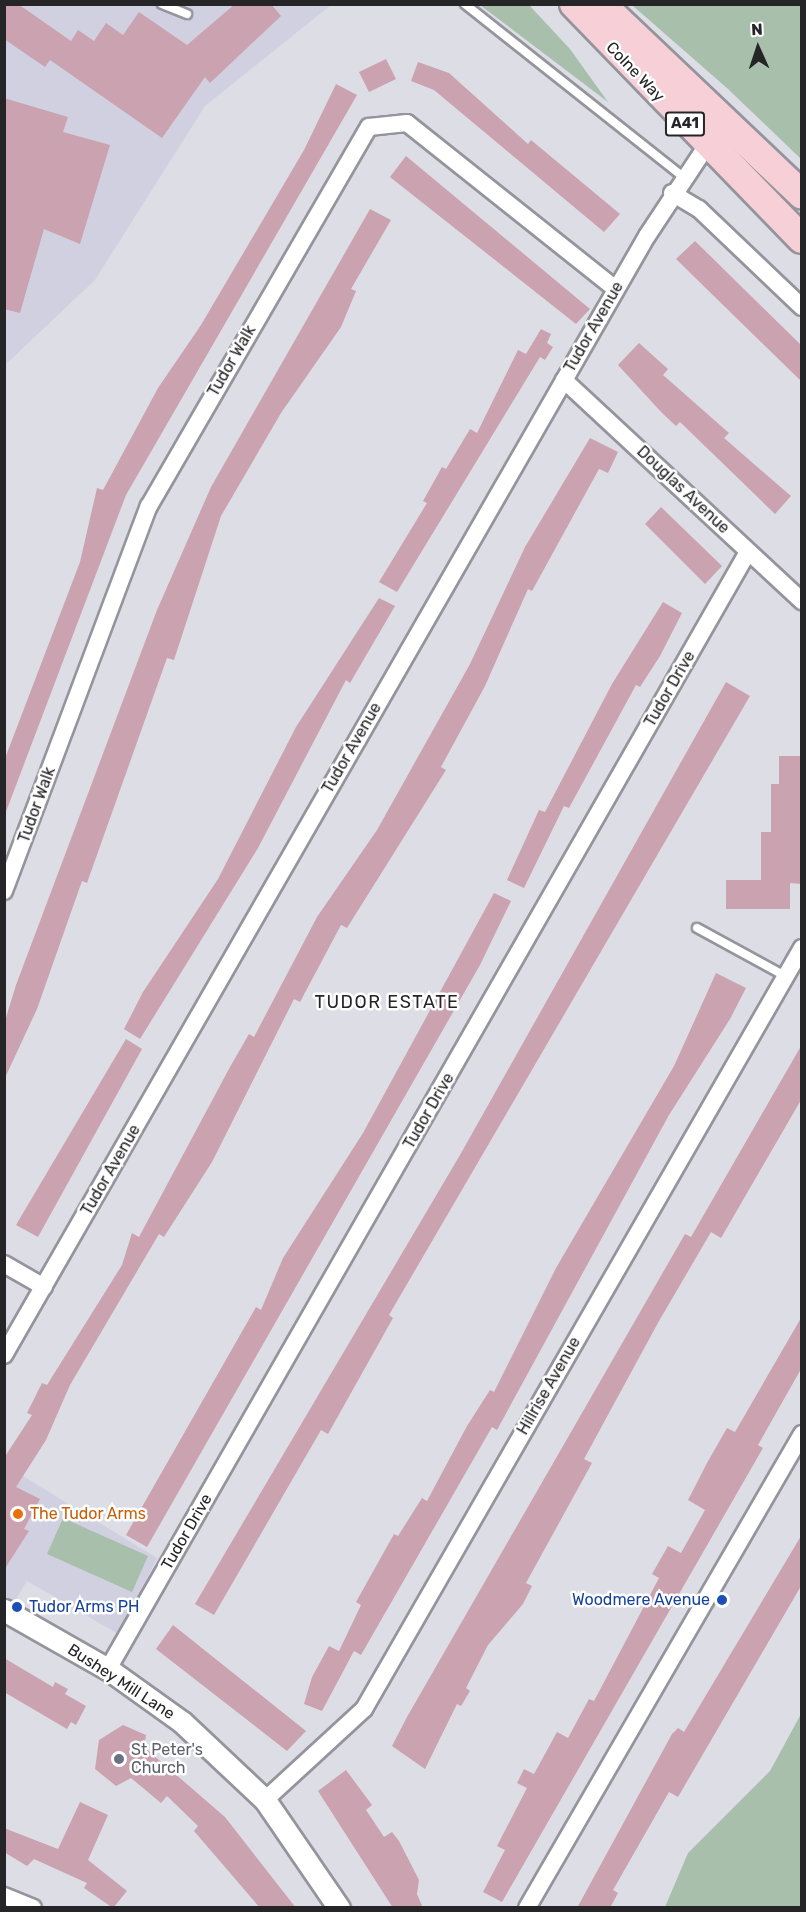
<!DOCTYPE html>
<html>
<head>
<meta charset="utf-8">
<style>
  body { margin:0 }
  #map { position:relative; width:806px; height:1912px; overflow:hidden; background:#dddde6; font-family:Rubik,sans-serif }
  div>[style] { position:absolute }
  .built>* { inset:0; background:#d1d0e0 }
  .green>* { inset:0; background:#a7bfab }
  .building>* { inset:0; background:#cba2af }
  .roads { filter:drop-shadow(2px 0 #95949c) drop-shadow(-2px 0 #95949c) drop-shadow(0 2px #95949c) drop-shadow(0 -2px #95949c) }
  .service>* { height:8px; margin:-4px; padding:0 4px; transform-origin:4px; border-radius:4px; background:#fff }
  .minor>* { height:16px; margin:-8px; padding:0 8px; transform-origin:8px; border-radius:8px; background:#fff }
  .tertiary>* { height:21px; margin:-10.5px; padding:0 10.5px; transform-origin:10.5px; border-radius:10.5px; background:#fff }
  .trunk>* { height:28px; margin:-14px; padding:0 14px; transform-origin:14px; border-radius:14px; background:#f7cfd7 }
  .dots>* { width:16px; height:16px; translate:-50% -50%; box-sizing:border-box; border:3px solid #fff; border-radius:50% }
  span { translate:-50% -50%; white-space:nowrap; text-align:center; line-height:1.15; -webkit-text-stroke:5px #fff; paint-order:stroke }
  .shield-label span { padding:2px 4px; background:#fff; border:2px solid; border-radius:4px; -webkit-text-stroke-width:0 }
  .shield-label { font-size:15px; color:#252528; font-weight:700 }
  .street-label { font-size:16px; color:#252528 }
  .food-label { font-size:16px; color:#c56008 }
  .left { translate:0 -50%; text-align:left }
  .transit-label { font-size:16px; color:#164399 }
  .right { translate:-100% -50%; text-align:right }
  .worship-label { font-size:16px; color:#5b616d }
  .neighbourhood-label { font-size:18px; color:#252528; letter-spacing:1.5px }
  .frame { position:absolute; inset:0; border:6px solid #252528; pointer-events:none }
  .north { position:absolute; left:728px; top:18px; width:60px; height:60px; -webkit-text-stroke:4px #fff; paint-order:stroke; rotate:357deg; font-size:16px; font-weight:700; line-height:24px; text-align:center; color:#252528 }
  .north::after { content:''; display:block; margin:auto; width:21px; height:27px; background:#252528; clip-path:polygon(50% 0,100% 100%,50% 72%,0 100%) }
</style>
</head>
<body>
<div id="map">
  <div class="built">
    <i style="clip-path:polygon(5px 5px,331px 5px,205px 106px,95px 280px,5px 365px)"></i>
    <i style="clip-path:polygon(5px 1465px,157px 1558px,120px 1635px,27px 1581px,5px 1617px)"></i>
  </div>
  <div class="green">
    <i style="clip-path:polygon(480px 5px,529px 5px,570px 49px,608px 102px)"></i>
    <i style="clip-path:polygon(632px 5px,801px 5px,801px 159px,728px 89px)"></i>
    <i style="clip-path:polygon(63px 1518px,148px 1556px,132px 1592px,47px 1554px)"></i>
    <i style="clip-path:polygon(801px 1714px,801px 1907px,665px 1907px,688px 1853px,770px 1771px)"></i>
  </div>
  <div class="building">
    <i style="clip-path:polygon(4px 4px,18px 4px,71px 41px,78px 30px,94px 41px,106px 23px,123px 35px,139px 12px,187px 45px,235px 4px,271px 4px,281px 16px,210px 83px,205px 77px,162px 138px,50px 60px,45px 67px,4px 39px)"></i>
    <i style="clip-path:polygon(386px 59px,396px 79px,369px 92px,359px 72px)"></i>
    <i style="clip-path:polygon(418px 62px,449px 73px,528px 144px,531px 140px,620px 214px,604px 232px,434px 90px,411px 81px)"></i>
    <i style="clip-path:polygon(336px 84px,357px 95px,126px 495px,4px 817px,4px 761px,80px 562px,97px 488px,103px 490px,158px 388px,201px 325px,304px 150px)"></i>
    <i style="clip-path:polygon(4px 98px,68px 117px,63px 132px,110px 145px,80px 244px,44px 229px,20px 313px,4px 309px)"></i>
    <i style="clip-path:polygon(406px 156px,590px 309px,576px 324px,390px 177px)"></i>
    <i style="clip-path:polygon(370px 209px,391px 220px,351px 289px,356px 291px,341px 327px,281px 413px,221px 516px,174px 660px,167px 658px,87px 883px,82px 881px,37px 1009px,4px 1080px,4px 1024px,16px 985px,157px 610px,211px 487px)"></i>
    <i style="clip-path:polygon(695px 241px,801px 345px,801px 381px,676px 259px)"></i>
    <i style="clip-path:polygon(541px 329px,551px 334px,547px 343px,553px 347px,545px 360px,540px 357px,397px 592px,379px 582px,427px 503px,423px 501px,442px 467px,446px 469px,470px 429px,477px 433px,518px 350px,526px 354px)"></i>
    <i style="clip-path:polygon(639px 343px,668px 369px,663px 375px,729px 433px,724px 438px,791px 496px,775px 514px,680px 422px,676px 426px,662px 413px,618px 365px)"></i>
    <i style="clip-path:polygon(590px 438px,618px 452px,608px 473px,599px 469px,532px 591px,528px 589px,485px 686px,441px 767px,446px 770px,347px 928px,341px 925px,300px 1002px,294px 999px,212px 1162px,164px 1237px,159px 1234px,70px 1385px,46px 1440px,16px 1487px,40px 1499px,24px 1529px,29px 1531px,4px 1570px,4px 1458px,32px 1415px,27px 1413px,42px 1383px,47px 1385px,122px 1265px,132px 1233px,139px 1237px,230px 1067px,249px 1034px,254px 1037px,317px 917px,377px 830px,470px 664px,525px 547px)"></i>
    <i style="clip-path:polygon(661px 507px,722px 566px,705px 584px,645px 524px)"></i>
    <i style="clip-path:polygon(379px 598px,395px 606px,350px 683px,346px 680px,258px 848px,140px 1039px,124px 1029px,143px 992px,218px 879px,296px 727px)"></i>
    <i style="clip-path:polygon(663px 602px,682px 613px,660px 656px,640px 687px,636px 685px,569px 808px,564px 806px,524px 888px,507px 880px,539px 810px,545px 812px,612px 684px)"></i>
    <i style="clip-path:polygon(726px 682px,750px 696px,389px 1315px,393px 1318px,328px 1434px,321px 1430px,214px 1615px,195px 1604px,460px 1155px)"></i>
    <i style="clip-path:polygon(779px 756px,801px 756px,801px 884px,790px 883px,790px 909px,726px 909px,726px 880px,761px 880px,761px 832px,771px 832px,771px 784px,779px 784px)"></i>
    <i style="clip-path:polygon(494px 893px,511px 901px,480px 965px,147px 1547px,126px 1535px,256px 1307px,261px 1310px,283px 1258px,363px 1133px)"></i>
    <i style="clip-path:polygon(716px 973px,746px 988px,730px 1019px,669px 1115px,497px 1430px,492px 1427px,361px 1655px,354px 1651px,322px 1711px,304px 1704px,312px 1677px,329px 1646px,339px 1651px,361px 1605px,356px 1602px,394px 1534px,398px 1536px,422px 1498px,427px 1501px,467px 1426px,490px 1390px,494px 1392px,556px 1268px,674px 1066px)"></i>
    <i style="clip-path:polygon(126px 1039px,142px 1049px,38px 1237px,16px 1225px)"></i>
    <i style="clip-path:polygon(801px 1046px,801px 1100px,721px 1238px,711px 1232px,659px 1321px,584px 1459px,592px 1463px,526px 1583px,532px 1586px,523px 1604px,488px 1645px,466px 1688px,470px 1691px,461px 1706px,457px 1704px,425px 1769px,392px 1746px,407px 1717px,685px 1234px,691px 1237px)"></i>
    <i style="clip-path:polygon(801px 1318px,801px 1369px,758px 1445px,763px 1448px,744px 1481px,502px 1902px,483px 1892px,505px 1850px,497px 1846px,527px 1788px,517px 1783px,524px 1769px,534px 1774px,557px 1732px,568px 1738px,589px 1699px,594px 1701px,659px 1578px,652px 1574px,668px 1546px,681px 1553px,705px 1510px,688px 1500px,707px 1463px,727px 1428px,735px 1432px)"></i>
    <i style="clip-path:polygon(801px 1536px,801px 1586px,678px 1797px,669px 1792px,613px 1890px,618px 1893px,610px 1908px,577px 1908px,672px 1734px,678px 1728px,684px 1732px)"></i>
    <i style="clip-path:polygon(173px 1625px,306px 1731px,287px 1751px,156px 1649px)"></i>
    <i style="clip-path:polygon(4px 1658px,53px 1687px,55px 1682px,68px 1689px,65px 1694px,86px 1706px,76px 1725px,71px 1722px,67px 1729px,4px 1692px)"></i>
    <i style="clip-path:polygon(123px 1725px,146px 1735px,144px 1747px,225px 1817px,296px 1908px,260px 1908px,194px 1831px,198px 1826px,167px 1796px,161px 1803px,131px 1778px,116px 1786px,95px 1769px,99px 1740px)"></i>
    <i style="clip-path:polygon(346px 1770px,372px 1805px,366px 1810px,384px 1837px,392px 1832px,399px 1841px,419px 1880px,417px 1894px,423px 1908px,393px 1908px,318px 1791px)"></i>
    <i style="clip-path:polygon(80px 1802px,108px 1815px,88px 1860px,127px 1891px,113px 1908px,84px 1888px,87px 1883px,34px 1859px,27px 1866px,4px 1852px,4px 1828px,58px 1849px)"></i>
  </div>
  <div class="roads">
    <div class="service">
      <i style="left:162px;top:4px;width:27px;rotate:22deg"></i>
      <i style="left:465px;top:4px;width:278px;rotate:38.4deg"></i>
      <i style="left:697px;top:928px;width:100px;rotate:28.6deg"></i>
    </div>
    <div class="minor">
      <i style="left:672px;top:193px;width:31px;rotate:31deg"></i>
      <i style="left:699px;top:209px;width:142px;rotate:43.6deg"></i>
      <i style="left:564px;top:380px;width:325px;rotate:42.9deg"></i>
      <i style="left:4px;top:891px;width:411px;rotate:-69.4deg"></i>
      <i style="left:149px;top:506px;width:438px;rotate:-59.9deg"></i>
      <i style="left:369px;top:127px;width:38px;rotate:-6deg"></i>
      <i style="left:407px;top:123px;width:267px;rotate:38.5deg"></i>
      <i style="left:4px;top:1264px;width:46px;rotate:29.9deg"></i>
      <i style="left:4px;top:1355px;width:1291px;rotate:-60.12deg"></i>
      <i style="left:647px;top:236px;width:107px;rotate:-56.5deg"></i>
      <i style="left:108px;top:1669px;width:1287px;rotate:-60.19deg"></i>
      <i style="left:265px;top:1800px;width:134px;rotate:-42.6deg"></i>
      <i style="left:364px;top:1709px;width:878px;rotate:-60.08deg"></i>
      <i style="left:4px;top:1896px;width:31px;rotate:22deg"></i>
      <i style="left:527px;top:1908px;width:548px;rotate:-59.88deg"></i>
    </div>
    <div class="tertiary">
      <i style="left:4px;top:1610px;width:120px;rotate:29.6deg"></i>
      <i style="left:108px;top:1669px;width:91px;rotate:35.6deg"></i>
      <i style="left:182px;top:1722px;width:114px;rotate:43.2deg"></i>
      <i style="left:265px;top:1800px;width:131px;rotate:55.6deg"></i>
    </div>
    <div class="trunk">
      <i style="left:574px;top:4px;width:327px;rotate:45.9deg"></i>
      <i style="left:601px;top:4px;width:277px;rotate:43.5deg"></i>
    </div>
  </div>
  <div class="dots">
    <i style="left:18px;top:1514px;background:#e8710a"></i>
    <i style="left:722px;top:1600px;background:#1a4fb4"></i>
    <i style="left:17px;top:1607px;background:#1a4fb4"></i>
    <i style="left:119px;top:1759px;background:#6b7280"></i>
  </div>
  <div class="shield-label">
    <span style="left:685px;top:124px">A41</span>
  </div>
  <div class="street-label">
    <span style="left:635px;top:72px;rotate:46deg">Colne Way</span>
    <span style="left:594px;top:327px;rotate:-60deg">Tudor Avenue</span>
    <span style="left:232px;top:361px;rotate:-60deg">Tudor Walk</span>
    <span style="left:683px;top:490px;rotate:43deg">Douglas Avenue</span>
    <span style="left:670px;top:689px;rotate:-60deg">Tudor Drive</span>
    <span style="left:352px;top:748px;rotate:-60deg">Tudor Avenue</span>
    <span style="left:37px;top:805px;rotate:-70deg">Tudor Walk</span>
    <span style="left:429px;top:1111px;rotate:-60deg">Tudor Drive</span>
    <span style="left:111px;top:1170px;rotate:-60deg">Tudor Avenue</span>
    <span style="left:549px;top:1386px;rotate:-60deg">Hillrise Avenue</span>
    <span style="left:187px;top:1532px;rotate:-60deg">Tudor Drive</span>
    <span style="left:121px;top:1682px;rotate:33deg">Bushey Mill Lane</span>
  </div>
  <div class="food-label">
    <span class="left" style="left:30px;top:1514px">The Tudor Arms</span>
  </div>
  <div class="transit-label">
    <span class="right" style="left:710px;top:1600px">Woodmere Avenue</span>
    <span class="left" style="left:29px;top:1607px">Tudor Arms PH</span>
  </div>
  <div class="worship-label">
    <span class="left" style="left:131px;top:1759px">St Peter's<br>Church</span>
  </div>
  <div class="neighbourhood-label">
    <span style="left:387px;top:1002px">TUDOR ESTATE</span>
  </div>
  <div class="frame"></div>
  <div class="north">N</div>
</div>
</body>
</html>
